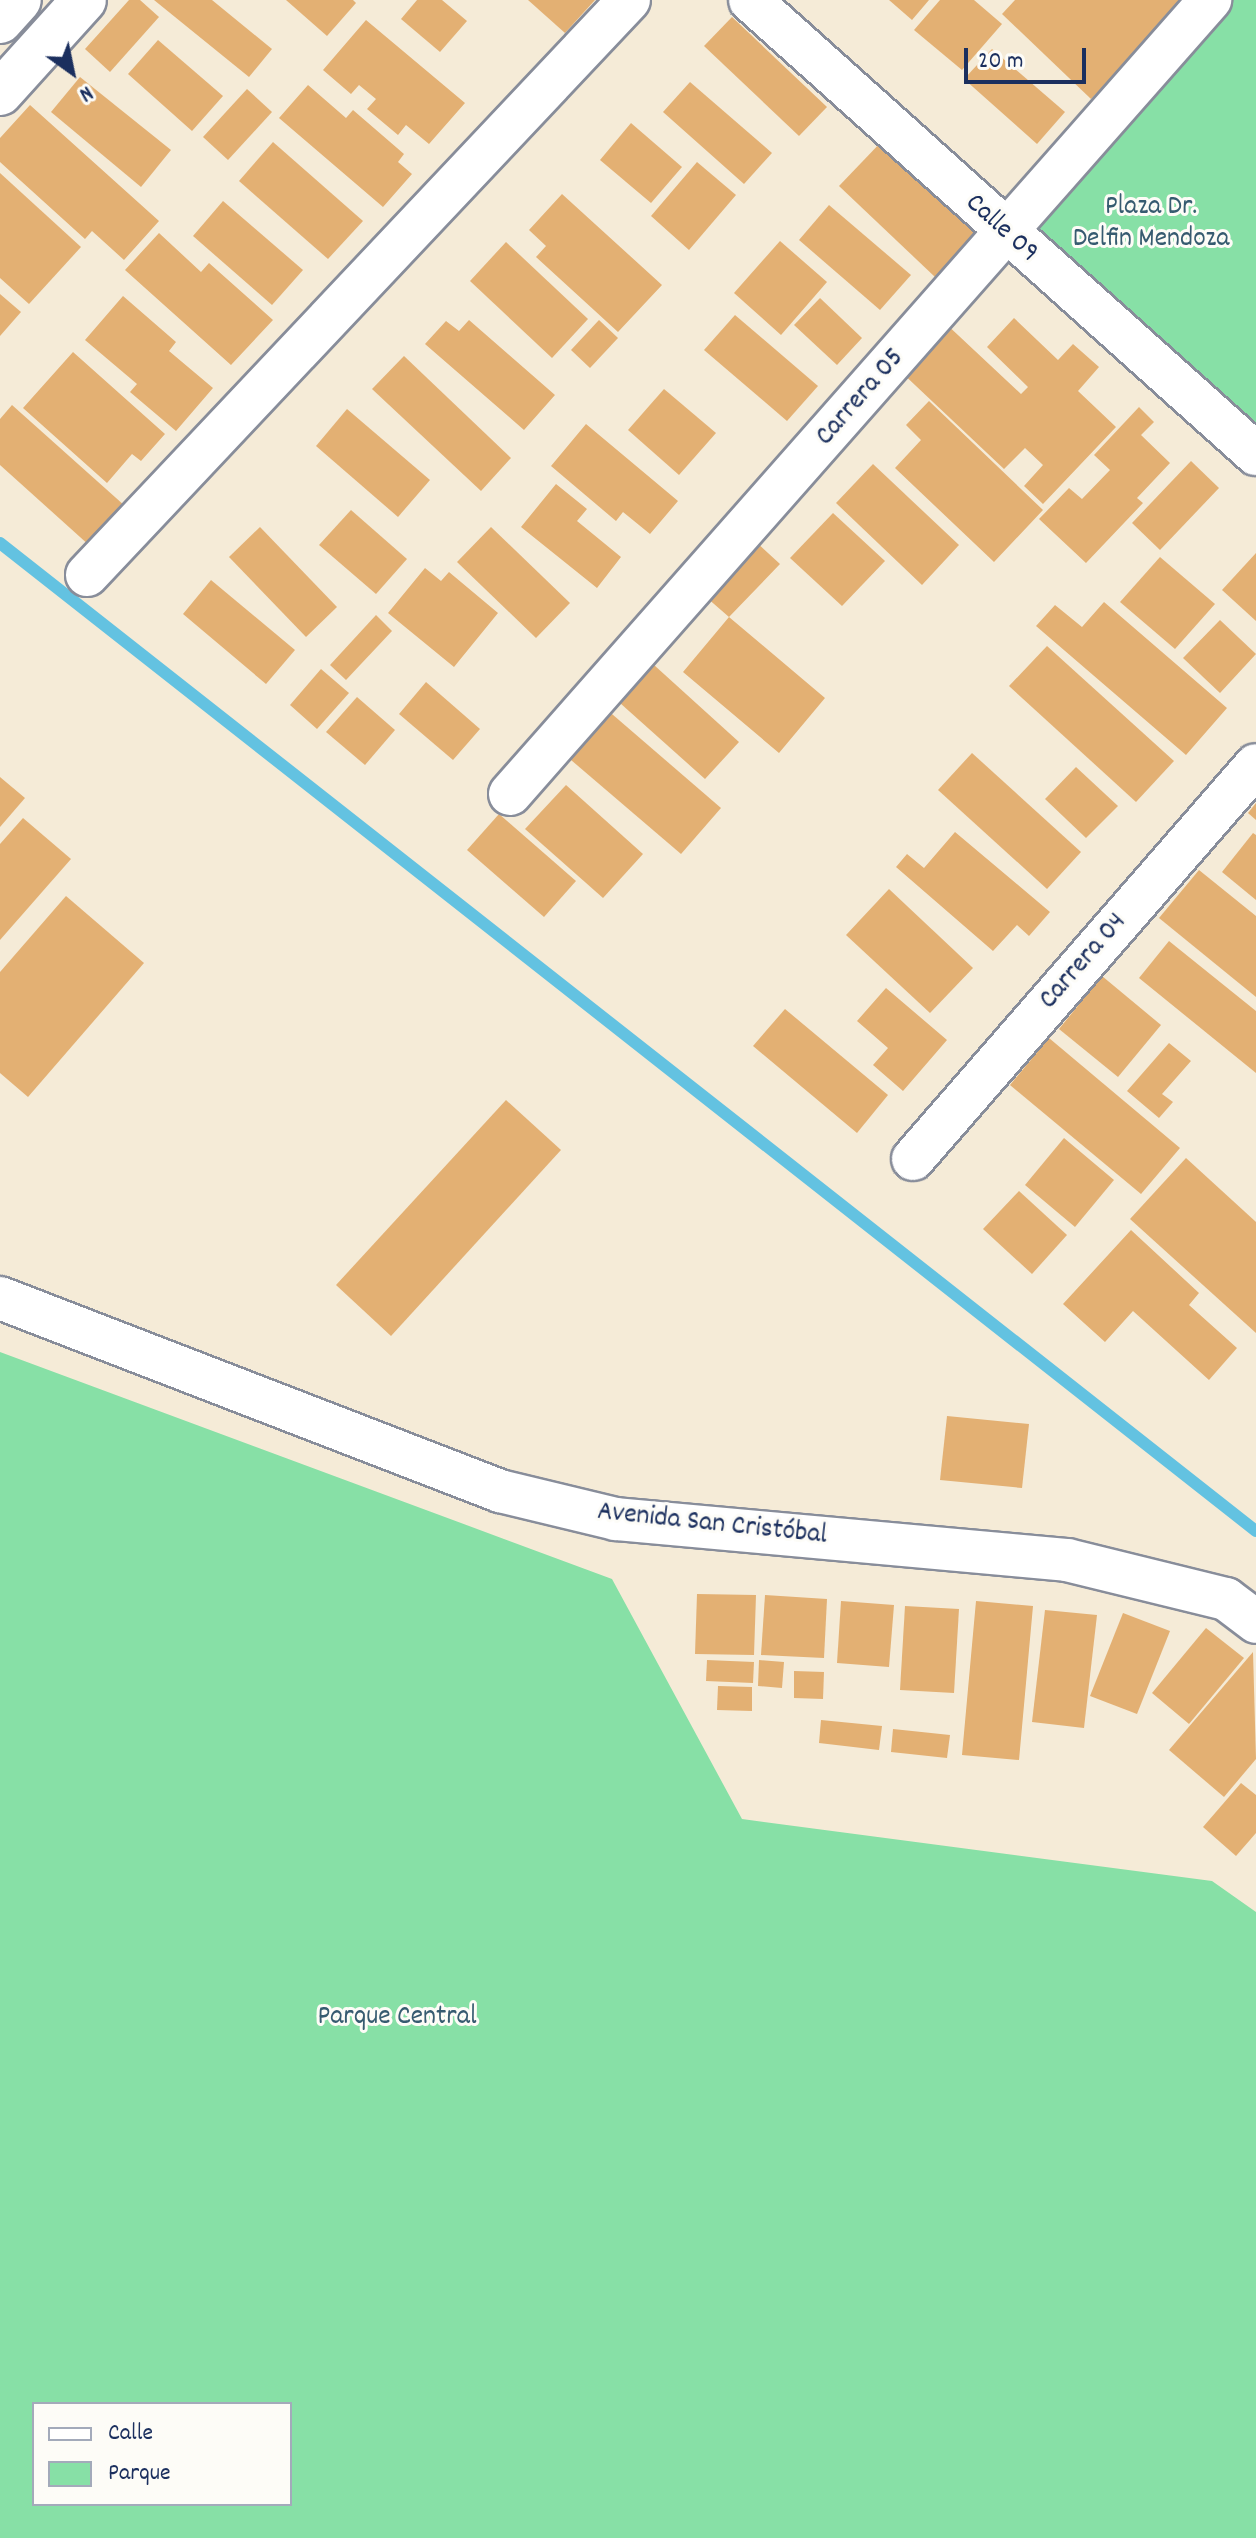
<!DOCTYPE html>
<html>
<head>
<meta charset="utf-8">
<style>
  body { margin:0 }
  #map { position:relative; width:1256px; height:2538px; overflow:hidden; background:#f5ebd7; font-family:Dekko,sans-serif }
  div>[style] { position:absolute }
  .green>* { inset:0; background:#87e0a6 }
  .stream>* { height:12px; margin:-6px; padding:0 6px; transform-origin:6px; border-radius:6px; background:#63c2e1 }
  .building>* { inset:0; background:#e3b073 }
  .roads { filter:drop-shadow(2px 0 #888d9a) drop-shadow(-2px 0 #888d9a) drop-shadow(0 2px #888d9a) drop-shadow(0 -2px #888d9a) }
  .minor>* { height:42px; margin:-21px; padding:0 21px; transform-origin:21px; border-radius:21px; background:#fff }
  .tertiary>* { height:44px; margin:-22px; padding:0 22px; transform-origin:22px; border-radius:22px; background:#fff }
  span { translate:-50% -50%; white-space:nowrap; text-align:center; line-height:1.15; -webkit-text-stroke:6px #fdfcf7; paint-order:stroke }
  .park-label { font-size:28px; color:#365b70 }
  .street-label { font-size:28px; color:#1b2f5e }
  .legend { position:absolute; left:32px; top:2402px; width:260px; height:104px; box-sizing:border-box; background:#fdfcf7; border:2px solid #a3aaba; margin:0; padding:10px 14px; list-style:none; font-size:24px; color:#1b2f5e }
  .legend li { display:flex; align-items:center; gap:16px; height:40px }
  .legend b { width:40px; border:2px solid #a3aaba }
  .north { position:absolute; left:32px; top:32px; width:80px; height:80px; -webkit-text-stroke:6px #fdfcf7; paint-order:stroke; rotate:147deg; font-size:22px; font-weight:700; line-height:32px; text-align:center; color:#1b2f5e }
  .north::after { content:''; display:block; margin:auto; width:28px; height:36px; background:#1b2f5e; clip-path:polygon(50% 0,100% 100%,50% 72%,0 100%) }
  .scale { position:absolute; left:964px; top:48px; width:122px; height:36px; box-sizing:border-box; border:4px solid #1b2f5e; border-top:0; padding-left:10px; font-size:24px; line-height:28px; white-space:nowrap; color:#1b2f5e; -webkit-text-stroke:6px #fdfcf7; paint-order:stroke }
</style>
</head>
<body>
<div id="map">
  <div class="green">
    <i style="clip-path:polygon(1210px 0,1256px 0,1256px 454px,1005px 234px)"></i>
    <i style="clip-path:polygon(evenodd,0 1352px,612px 1579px,742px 1819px,1212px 1881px,1256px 1912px,1256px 2538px,0 2538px,0 1352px,290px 2404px,290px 2504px,34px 2504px,34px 2404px,290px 2404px)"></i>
  </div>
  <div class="stream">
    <i style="left:0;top:543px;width:1598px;rotate:38.19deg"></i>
  </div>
  <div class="building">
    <i style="clip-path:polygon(129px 0,140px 0,159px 17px,110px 72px,85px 49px)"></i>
    <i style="clip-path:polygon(154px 0,212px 0,272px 49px,249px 77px)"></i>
    <i style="clip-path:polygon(286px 0,353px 0,356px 3px,327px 36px)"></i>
    <i style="clip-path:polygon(417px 0,442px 0,467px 21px,440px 52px,401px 19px)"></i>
    <i style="clip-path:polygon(528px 0,595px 0,565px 33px)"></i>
    <i style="clip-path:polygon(889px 0,929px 0,912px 20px)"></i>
    <i style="clip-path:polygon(940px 0,974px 0,1002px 24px,962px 70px,914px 30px)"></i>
    <i style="clip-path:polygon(1015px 0,1178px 0,1182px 4px,1091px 99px,1002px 14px)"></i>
    <i style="clip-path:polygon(732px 17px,827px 107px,799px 136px,704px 46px)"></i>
    <i style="clip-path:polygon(366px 20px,465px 103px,429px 144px,406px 125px,398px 135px,367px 109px,376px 99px,359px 85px,351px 94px,323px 70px)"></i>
    <i style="clip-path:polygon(158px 40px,223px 96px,192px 131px,128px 74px)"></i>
    <i style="clip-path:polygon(992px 49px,1065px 112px,1037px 144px,964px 79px)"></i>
    <i style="clip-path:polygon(80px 77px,171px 150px,141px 187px,51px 112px)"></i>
    <i style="clip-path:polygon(690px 82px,772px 153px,744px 184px,663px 112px)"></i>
    <i style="clip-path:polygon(308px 85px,346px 118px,353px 110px,404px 154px,398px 162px,412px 174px,383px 207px,279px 118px)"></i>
    <i style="clip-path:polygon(247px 89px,272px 112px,228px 160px,203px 137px)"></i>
    <i style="clip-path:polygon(30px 105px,159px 221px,124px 260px,92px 231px,85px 239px,0 162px,0 138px)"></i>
    <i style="clip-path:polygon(631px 123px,682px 167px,651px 203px,600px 160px)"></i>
    <i style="clip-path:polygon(884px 139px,980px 230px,935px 277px,839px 186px)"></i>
    <i style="clip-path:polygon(273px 142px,363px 221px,328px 259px,239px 181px)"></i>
    <i style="clip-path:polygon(697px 162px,736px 195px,689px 250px,651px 216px)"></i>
    <i style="clip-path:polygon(0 173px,81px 247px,29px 304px,0 278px)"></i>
    <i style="clip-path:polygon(562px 194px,662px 285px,618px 332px,536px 257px,546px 246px,529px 230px)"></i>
    <i style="clip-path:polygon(223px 201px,303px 270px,272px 305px,193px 236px)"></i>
    <i style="clip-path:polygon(829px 205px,911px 275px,880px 310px,799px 240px)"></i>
    <i style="clip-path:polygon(159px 233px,201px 272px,209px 263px,273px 320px,231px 365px,125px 270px)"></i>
    <i style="clip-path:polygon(780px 241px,827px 282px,781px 335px,734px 293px)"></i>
    <i style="clip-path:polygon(506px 242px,588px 319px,552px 358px,470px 281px)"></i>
    <i style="clip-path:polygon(0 294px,21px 312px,0 336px)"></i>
    <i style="clip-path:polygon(123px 296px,176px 342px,169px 351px,213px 388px,176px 431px,130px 392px,137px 384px,85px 340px)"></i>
    <i style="clip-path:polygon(820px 298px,862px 338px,837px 365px,794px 325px)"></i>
    <i style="clip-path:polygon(735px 315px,818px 386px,787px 421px,704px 350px)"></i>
    <i style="clip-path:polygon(1014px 318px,1058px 360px,1073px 344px,1099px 367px,1078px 391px,1116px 427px,1043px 504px,1024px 486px,1043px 465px,1025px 448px,1004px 469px,898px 369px,943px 321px,1021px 394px,1028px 387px,987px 347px)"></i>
    <i style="clip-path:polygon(469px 320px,555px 395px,524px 430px,425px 344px,446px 321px,459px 331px)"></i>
    <i style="clip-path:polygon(599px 320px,618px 338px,590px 368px,571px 350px)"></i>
    <i style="clip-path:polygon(73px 352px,165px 434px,141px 461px,132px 454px,107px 483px,23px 408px)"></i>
    <i style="clip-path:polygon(404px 356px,511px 458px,481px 491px,372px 389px)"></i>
    <i style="clip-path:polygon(664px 389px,716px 433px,679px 475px,628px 430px)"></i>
    <i style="clip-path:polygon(929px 401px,1043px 510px,994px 562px,895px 468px,921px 440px,906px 425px)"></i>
    <i style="clip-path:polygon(12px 405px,125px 506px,90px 546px,0 465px,0 419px)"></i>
    <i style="clip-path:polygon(1139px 407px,1154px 422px,1141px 435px,1170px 463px,1137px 498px,1143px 503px,1086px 563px,1039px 519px,1069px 488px,1082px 499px,1110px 470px,1094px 455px)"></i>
    <i style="clip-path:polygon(347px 409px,430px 480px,398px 517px,316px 446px)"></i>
    <i style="clip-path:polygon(586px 424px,678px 501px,650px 534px,623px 512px,616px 521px,551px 466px)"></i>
    <i style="clip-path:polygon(1191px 461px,1219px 488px,1160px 550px,1132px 523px)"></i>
    <i style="clip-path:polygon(873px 464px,959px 545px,922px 585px,836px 503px)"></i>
    <i style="clip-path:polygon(556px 484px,587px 509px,577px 521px,621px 557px,597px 588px,521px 527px)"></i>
    <i style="clip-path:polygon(351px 510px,407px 559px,376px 594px,319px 545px)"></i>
    <i style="clip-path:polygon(833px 513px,885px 561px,842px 606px,790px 558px)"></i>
    <i style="clip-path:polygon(260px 527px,337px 607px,306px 637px,229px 557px)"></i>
    <i style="clip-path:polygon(491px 527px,570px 603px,536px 638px,457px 562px)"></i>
    <i style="clip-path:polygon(756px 542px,780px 564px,729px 617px,825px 698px,779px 753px,683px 672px,729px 617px,706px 597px)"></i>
    <i style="clip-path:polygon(1256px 553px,1256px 621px,1222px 590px)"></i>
    <i style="clip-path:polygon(1160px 557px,1215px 604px,1175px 649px,1120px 602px)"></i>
    <i style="clip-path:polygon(425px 568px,441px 581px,449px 572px,498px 613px,454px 667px,388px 613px)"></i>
    <i style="clip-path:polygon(211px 580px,295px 650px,266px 684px,183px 614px)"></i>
    <i style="clip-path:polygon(1104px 602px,1227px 708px,1186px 755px,1036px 626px,1055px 605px,1082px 627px)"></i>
    <i style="clip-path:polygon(376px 615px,392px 631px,346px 680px,330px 665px)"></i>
    <i style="clip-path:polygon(1220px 620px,1256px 654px,1220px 693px,1183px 658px)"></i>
    <i style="clip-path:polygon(1047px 646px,1174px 761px,1136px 802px,1009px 686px)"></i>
    <i style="clip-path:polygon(654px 665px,739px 742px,705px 779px,620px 703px)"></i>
    <i style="clip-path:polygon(321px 669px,349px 693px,317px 729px,290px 705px)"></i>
    <i style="clip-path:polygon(426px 682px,480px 729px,453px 760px,399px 714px)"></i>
    <i style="clip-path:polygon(357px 697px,395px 730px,365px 765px,326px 732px)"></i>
    <i style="clip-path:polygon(605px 708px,721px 808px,681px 854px,564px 754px)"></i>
    <i style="clip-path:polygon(972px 753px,1081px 852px,1047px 889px,938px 790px)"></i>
    <i style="clip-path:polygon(1076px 767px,1118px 806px,1086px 838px,1045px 799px)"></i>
    <i style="clip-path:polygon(0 777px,25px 798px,0 827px)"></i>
    <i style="clip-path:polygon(566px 785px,643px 854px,603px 898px,525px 829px)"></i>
    <i style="clip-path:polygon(1256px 803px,1256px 820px,1248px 813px)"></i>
    <i style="clip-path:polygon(499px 814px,576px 881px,544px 917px,467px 850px)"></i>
    <i style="clip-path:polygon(23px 818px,71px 859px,0 940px,0 844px)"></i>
    <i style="clip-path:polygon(955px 832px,1050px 912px,1029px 936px,1017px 925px,993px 951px,896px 867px,907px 854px,924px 868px)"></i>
    <i style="clip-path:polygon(1253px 833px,1256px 835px,1256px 900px,1222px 872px)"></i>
    <i style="clip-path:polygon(1199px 870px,1256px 916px,1256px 997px,1159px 918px)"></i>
    <i style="clip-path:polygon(889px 889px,973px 968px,930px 1013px,846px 935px)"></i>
    <i style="clip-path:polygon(66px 896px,144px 963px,28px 1097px,0 1073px,0 972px)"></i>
    <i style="clip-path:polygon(1169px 941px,1256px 1011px,1256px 1073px,1139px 978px)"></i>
    <i style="clip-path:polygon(1102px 976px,1161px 1025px,1118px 1077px,1059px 1029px)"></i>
    <i style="clip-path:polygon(886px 988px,947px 1040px,903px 1091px,873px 1065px,888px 1048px,857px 1021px)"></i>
    <i style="clip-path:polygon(785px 1009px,888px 1095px,857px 1133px,753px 1046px)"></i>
    <i style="clip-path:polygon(1049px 1038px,1180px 1148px,1141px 1194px,1010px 1085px)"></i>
    <i style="clip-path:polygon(1169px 1043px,1191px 1061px,1162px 1094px,1173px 1102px,1159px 1118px,1127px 1091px)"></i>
    <i style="clip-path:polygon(506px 1100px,561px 1150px,391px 1336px,336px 1285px)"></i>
    <i style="clip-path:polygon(1064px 1138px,1114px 1180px,1075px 1227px,1025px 1185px)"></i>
    <i style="clip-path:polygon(1186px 1158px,1256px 1222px,1256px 1333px,1130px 1219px)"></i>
    <i style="clip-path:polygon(1019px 1191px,1067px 1235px,1032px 1274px,983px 1229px)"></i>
    <i style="clip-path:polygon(1131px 1230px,1199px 1293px,1189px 1305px,1237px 1348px,1209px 1380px,1133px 1311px,1105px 1342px,1063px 1304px)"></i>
    <i style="clip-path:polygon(947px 1416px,1029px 1424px,1022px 1488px,940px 1480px)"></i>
    <i style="clip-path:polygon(697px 1594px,756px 1595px,754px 1655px,695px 1654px)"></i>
    <i style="clip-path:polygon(765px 1595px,827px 1599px,824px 1658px,761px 1655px)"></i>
    <i style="clip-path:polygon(841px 1601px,894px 1605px,889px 1667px,837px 1663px)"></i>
    <i style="clip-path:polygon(976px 1601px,1033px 1606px,1019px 1760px,962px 1755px)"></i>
    <i style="clip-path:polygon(905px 1606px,959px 1609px,954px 1693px,900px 1690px)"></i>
    <i style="clip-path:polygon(1045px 1610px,1097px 1615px,1084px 1728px,1032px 1722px)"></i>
    <i style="clip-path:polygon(1123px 1613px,1170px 1631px,1137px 1714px,1090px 1696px)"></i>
    <i style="clip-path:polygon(1206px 1628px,1244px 1658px,1189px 1724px,1152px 1693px)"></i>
    <i style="clip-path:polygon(1253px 1652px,1256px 1759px,1224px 1797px,1169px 1750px)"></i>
    <i style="clip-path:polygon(707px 1660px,754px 1662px,753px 1683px,706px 1681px)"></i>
    <i style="clip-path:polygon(759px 1660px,784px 1662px,782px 1688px,758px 1686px)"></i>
    <i style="clip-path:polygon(794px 1671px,824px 1672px,823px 1699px,794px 1698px)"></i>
    <i style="clip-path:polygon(718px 1686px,752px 1687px,752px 1711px,717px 1710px)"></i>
    <i style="clip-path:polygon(821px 1720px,882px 1726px,879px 1750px,819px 1743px)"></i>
    <i style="clip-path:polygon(893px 1729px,950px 1735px,947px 1758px,891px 1752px)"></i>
    <i style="clip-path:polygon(1241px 1783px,1256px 1795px,1256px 1833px,1236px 1856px,1203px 1827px)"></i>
  </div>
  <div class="roads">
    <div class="minor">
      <i style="left:750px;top:0;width:680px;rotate:41.9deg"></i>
      <i style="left:87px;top:575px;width:790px;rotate:-46.69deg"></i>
      <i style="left:510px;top:794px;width:1059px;rotate:-48.6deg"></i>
      <i style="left:913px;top:1159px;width:522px;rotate:-48.96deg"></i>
      <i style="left:0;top:1298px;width:536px;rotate:21.11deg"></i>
      <i style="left:500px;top:1491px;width:119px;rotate:13.6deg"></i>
      <i style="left:616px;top:1519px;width:453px;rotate:5.2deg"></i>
      <i style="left:1067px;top:1560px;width:164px;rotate:13.8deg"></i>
      <i style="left:1226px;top:1599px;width:38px;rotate:37deg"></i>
    </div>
    <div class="tertiary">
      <i style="left:0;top:21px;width:28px;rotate:-48deg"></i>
      <i style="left:0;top:93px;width:125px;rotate:-47.9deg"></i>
    </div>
  </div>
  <div class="park-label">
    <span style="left:1151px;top:224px">Plaza Dr.<br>Delfin Mendoza</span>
    <span style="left:397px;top:2018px">Parque Central</span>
  </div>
  <div class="street-label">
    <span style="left:1001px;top:229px;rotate:42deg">Calle 09</span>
    <span style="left:861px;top:398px;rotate:-49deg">Carrera 05</span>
    <span style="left:1084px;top:962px;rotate:-49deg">Carrera 04</span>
    <span style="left:712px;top:1525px;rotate:6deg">Avenida San Cristóbal</span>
  </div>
  <ul class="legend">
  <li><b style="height:10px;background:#fff"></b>Calle</li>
  <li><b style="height:22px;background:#87e0a6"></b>Parque</li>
  </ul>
  <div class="north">N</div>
  <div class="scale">20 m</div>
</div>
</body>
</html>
